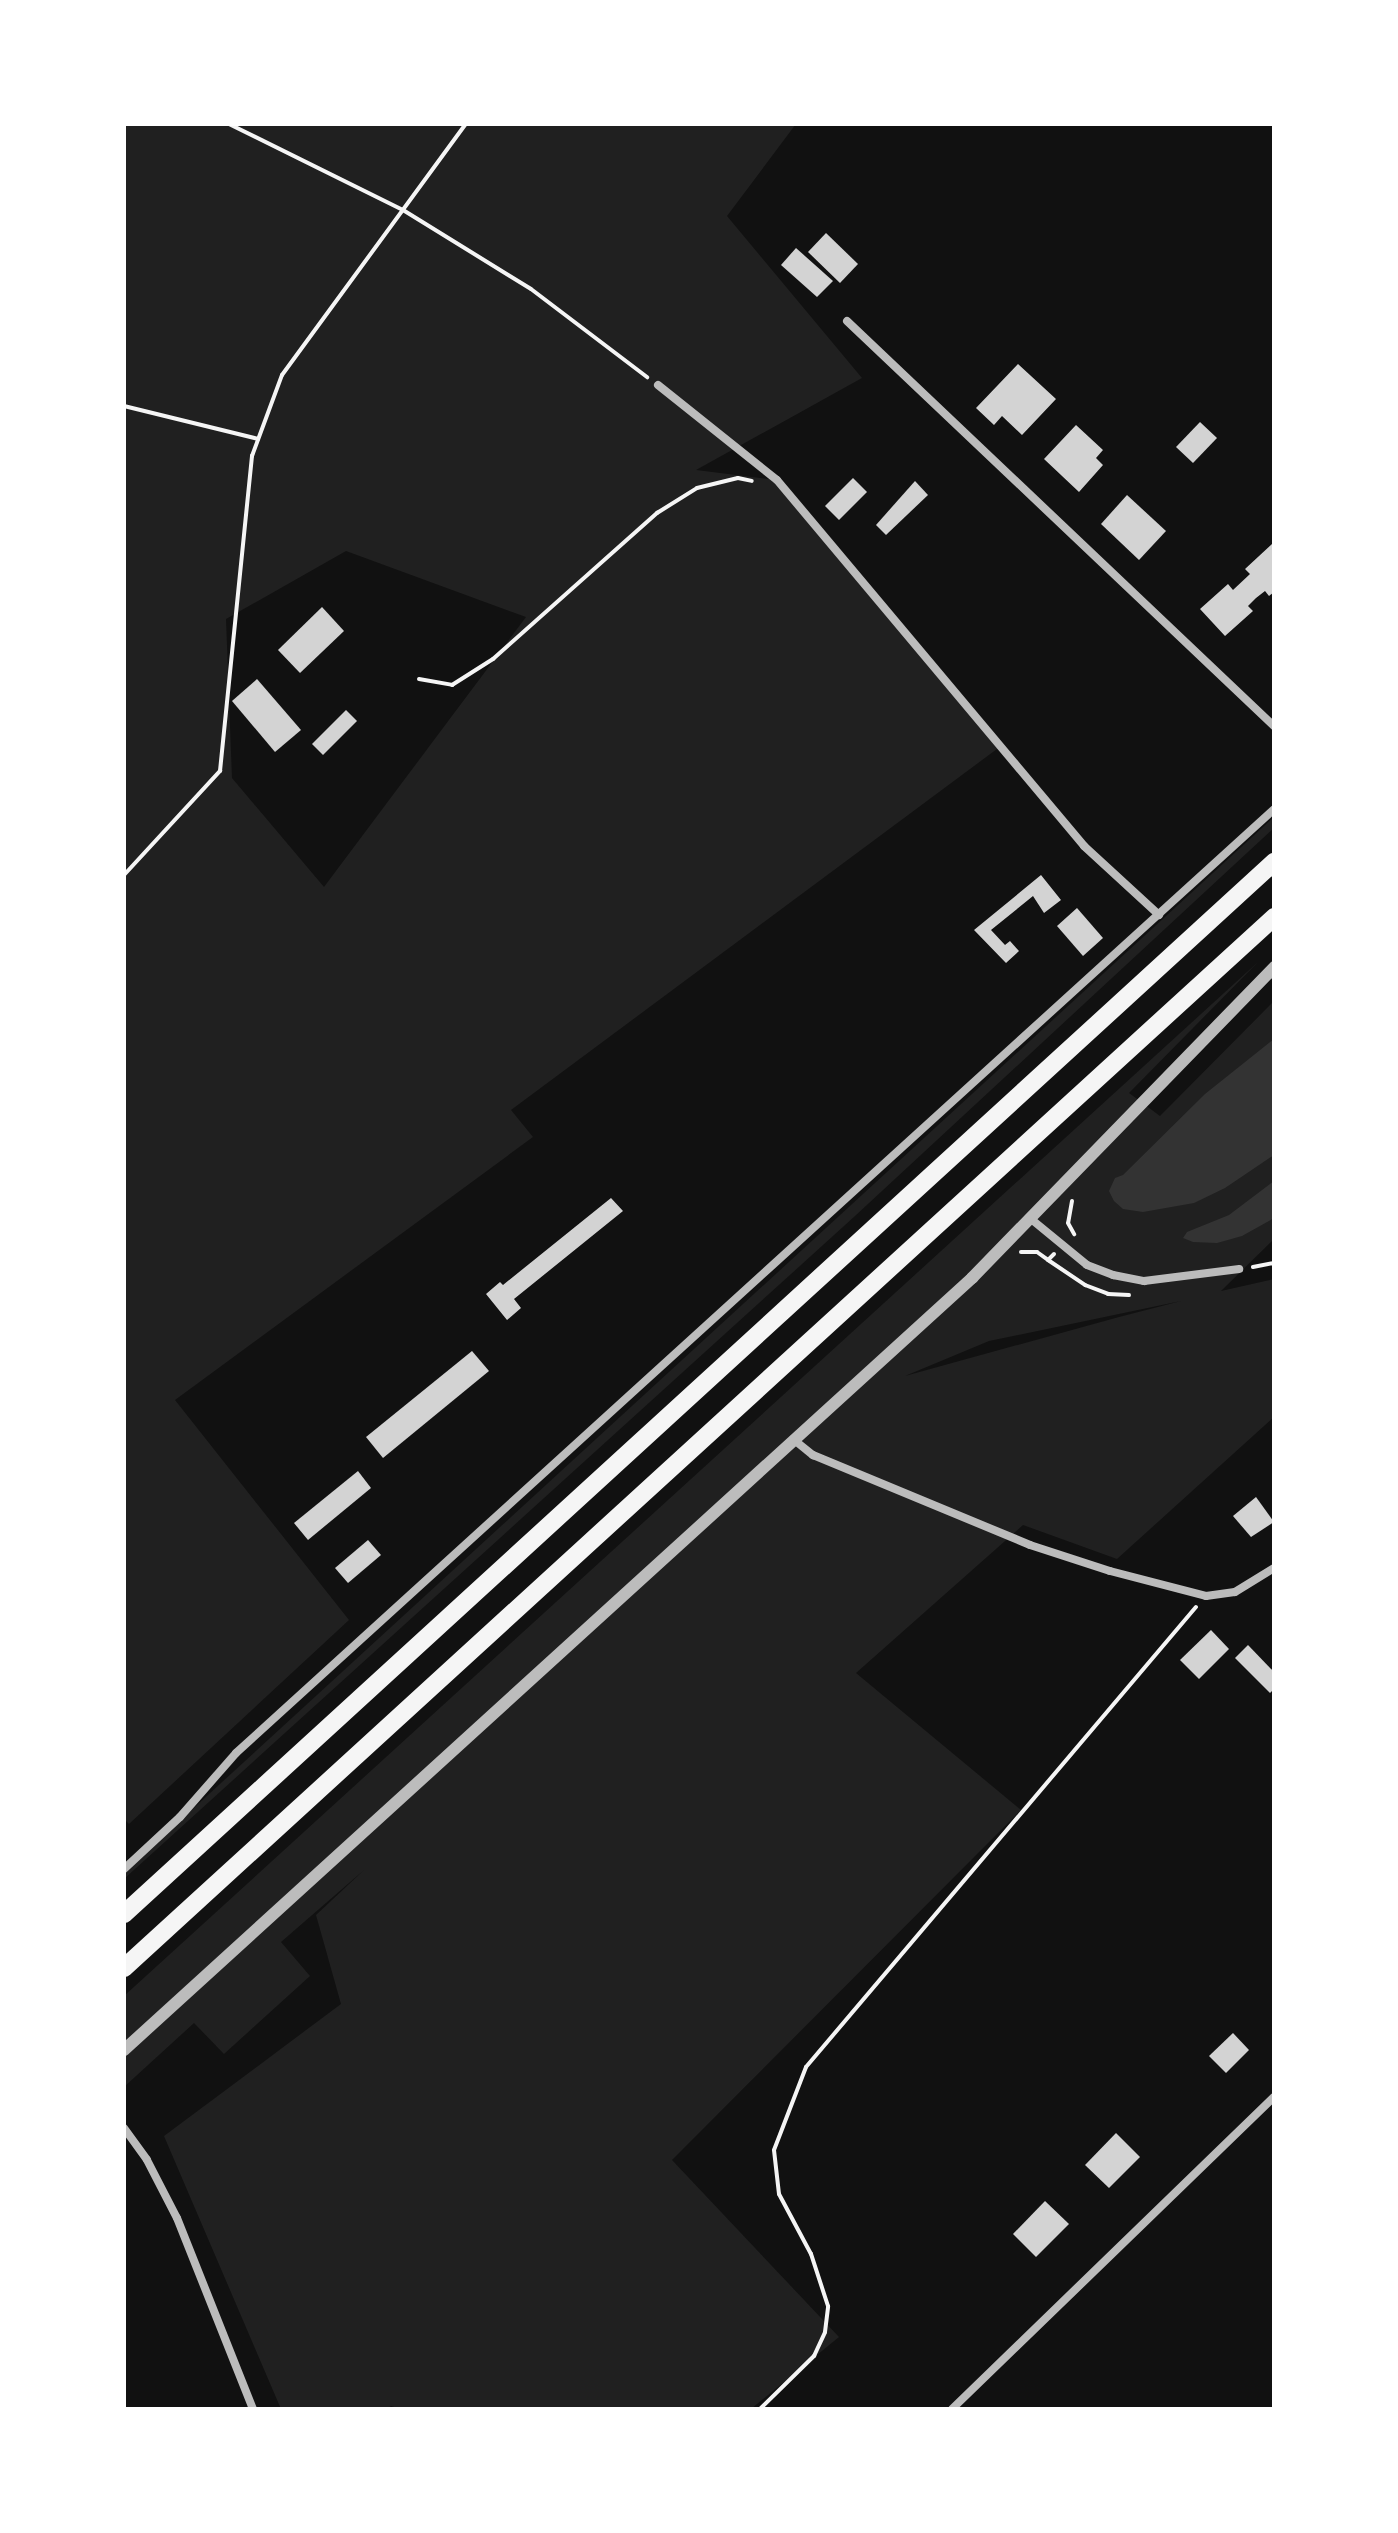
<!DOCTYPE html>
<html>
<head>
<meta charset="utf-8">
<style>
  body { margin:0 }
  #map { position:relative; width:1398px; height:2533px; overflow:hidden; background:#111; font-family:Spectral,serif }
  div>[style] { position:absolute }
  .green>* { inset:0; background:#202020 }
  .water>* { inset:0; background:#333 }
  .building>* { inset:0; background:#d3d3d3 }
  .path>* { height:4px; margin:-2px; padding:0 2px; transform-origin:2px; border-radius:2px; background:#f5f5f5 }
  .minor>* { height:8px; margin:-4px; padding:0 4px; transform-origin:4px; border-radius:4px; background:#bcbcbc }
  .tertiary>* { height:12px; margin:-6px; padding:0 6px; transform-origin:6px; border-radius:6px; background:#bcbcbc }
  .motorway>* { height:18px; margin:-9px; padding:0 9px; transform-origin:9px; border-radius:9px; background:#f5f5f5 }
  span { translate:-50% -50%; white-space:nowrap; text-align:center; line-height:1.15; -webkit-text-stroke:6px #fff; paint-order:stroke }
  .frame { position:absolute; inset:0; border:126px solid #fff; pointer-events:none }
</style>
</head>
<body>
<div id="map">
  <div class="green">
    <i style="clip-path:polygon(evenodd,124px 124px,796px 124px,727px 216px,862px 378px,696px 470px,777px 480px,1001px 746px,511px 1110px,533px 1137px,175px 1400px,349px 1620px,129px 1824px,124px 1819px,124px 124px,346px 551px,526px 617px,324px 887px,232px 778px,226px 619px,346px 551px)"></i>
    <i style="clip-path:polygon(1274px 817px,1274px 828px,855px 1216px,124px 1879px,124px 1872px)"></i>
    <i style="clip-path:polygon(evenodd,1258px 962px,1129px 1093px,1160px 1116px,1274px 1001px,1274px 1239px,1221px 1291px,1274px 1279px,1274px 1417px,1117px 1559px,1023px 1525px,856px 1673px,1021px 1810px,672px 2160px,839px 2337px,751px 2409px,400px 2409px,391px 2406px,387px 2409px,281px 2409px,164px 2136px,341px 2004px,316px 1915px,364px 1870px,281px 1942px,310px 1976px,224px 2054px,194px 2023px,124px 2087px,124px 1996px,1258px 962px,1181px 1301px,1119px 1317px,905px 1376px,989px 1341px,1181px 1301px)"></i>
  </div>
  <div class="water">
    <i style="clip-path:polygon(1274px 1039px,1274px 1155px,1225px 1188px,1194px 1203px,1143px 1212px,1123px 1209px,1114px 1201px,1109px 1191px,1115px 1178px,1123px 1175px,1205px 1094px)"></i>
    <i style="clip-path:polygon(1274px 1181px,1274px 1218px,1242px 1236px,1217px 1243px,1193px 1242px,1183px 1238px,1187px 1232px,1229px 1215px)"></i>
  </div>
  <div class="building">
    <i style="clip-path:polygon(826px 233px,858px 264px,840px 283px,808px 252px)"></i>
    <i style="clip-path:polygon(796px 248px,833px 281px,817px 297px,781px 265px)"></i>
    <i style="clip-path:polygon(1018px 364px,1056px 399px,1022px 435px,1002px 416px,994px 425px,976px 408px)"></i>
    <i style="clip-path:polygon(1200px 422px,1217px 438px,1193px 463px,1176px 447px)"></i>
    <i style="clip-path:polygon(1076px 425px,1103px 450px,1096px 458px,1103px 465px,1079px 492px,1044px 459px)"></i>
    <i style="clip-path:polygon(853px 478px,867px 492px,839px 520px,825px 506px)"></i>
    <i style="clip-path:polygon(915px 481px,928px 495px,886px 535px,876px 525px)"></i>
    <i style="clip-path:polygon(1127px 495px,1166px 531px,1139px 560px,1101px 524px)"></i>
    <i style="clip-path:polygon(1272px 544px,1274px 592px,1269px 596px,1265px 591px,1256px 598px,1248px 606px,1253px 611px,1225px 636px,1200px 609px,1228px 584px,1233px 590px,1250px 574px,1245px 569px)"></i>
    <i style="clip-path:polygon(322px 607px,344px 631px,300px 673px,278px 650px)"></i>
    <i style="clip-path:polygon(257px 679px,301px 730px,275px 752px,232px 701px)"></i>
    <i style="clip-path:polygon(346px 710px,357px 721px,323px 755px,312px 744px)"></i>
    <i style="clip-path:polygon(1041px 875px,1061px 900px,1044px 913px,1033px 896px,991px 930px,1005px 945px,1010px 941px,1019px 951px,1006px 963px,974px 930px)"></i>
    <i style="clip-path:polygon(1077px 908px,1103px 938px,1083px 956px,1057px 926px)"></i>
    <i style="clip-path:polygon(611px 1198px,623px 1211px,514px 1299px,521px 1308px,507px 1320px,486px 1294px,500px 1282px,503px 1285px)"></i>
    <i style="clip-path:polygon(472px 1351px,489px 1371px,383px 1458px,366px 1437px)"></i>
    <i style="clip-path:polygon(358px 1471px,371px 1488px,308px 1540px,294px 1523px)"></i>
    <i style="clip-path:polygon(1256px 1497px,1274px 1522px,1251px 1537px,1233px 1516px)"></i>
    <i style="clip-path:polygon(368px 1540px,381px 1555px,348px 1583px,335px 1568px)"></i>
    <i style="clip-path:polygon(1211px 1630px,1229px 1649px,1199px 1679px,1180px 1660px)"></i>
    <i style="clip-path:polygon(1248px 1645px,1274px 1672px,1274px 1689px,1270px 1693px,1235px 1658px)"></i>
    <i style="clip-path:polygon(1233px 2033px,1249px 2050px,1226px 2073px,1209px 2056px)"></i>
    <i style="clip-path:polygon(1116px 2133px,1140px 2157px,1109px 2188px,1085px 2165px)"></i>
    <i style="clip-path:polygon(1045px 2201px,1069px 2224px,1036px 2257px,1013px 2234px)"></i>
  </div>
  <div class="path">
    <i style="left:229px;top:124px;width:194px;rotate:26.3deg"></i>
    <i style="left:403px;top:210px;width:150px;rotate:31.7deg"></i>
    <i style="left:531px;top:289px;width:146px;rotate:37.2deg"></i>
    <i style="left:124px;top:406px;width:138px;rotate:13.8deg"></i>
    <i style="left:419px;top:679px;width:34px;rotate:10deg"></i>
    <i style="left:452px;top:685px;width:49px;rotate:-32.4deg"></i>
    <i style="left:493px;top:659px;width:220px;rotate:-41.7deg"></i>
    <i style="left:657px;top:513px;width:47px;rotate:-32deg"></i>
    <i style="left:697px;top:488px;width:42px;rotate:-13.7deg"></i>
    <i style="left:738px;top:478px;width:14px;rotate:12deg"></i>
    <i style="left:124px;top:875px;width:142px;rotate:-47.3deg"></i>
    <i style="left:220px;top:771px;width:317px;rotate:-84.2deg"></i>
    <i style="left:252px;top:456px;width:86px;rotate:-69.7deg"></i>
    <i style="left:282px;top:375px;width:311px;rotate:-53.8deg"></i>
    <i style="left:1072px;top:1201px;width:22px;rotate:100deg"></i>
    <i style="left:1068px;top:1223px;width:13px;rotate:61deg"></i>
    <i style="left:1021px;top:1252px;width:16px"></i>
    <i style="left:1037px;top:1252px;width:14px;rotate:36deg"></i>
    <i style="left:1054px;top:1254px;width:8px;rotate:135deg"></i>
    <i style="left:1048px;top:1260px;width:45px;rotate:34deg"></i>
    <i style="left:1085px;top:1285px;width:25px;rotate:21deg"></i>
    <i style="left:1108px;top:1294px;width:21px;rotate:3deg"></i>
    <i style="left:1253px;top:1267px;width:21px;rotate:-11deg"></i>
    <i style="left:760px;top:2409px;width:76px;rotate:-44.5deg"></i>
    <i style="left:814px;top:2356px;width:26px;rotate:-65deg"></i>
    <i style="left:825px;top:2332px;width:26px;rotate:-83deg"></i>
    <i style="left:828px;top:2306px;width:55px;rotate:-108.1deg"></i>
    <i style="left:811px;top:2254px;width:68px;rotate:-118.1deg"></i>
    <i style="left:779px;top:2194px;width:44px;rotate:-96.5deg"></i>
    <i style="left:774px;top:2150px;width:89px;rotate:-68.9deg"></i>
    <i style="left:806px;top:2067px;width:603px;rotate:-49.71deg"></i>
  </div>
  <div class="minor">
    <i style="left:847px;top:321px;width:589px;rotate:43.49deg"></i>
    <i style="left:658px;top:385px;width:152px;rotate:38.6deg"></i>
    <i style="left:777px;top:480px;width:478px;rotate:50deg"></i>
    <i style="left:1084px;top:846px;width:102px;rotate:42.6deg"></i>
    <i style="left:1031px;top:1219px;width:72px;rotate:39.4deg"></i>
    <i style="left:1087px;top:1265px;width:28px;rotate:21deg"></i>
    <i style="left:1113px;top:1275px;width:32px;rotate:11deg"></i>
    <i style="left:1144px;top:1281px;width:96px;rotate:-7.2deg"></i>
    <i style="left:793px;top:1439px;width:26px;rotate:39deg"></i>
    <i style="left:813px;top:1455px;width:235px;rotate:22.5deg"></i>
    <i style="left:1030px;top:1545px;width:84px;rotate:18deg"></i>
    <i style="left:1110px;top:1571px;width:99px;rotate:14.6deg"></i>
    <i style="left:1206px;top:1596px;width:29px;rotate:-8deg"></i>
    <i style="left:1235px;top:1592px;width:46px;rotate:-31.6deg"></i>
    <i style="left:124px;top:1869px;width:76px;rotate:-42.9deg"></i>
    <i style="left:180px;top:1817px;width:85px;rotate:-48.8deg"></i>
    <i style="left:236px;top:1753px;width:1403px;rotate:-42.28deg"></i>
    <i style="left:124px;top:2128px;width:39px;rotate:54deg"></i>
    <i style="left:147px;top:2160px;width:65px;rotate:62.7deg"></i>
    <i style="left:177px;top:2218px;width:206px;rotate:68.3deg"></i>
    <i style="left:952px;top:2409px;width:448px;rotate:-44.1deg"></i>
  </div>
  <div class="tertiary">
    <i style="left:124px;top:2050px;width:1147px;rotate:-42.31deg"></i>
    <i style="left:972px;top:1278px;width:434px;rotate:-45.8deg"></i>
  </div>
  <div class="motorway">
    <i style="left:124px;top:1914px;width:1559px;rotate:-42.45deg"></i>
    <i style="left:124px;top:1968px;width:1558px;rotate:-42.42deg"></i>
  </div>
  <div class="frame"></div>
</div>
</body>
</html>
